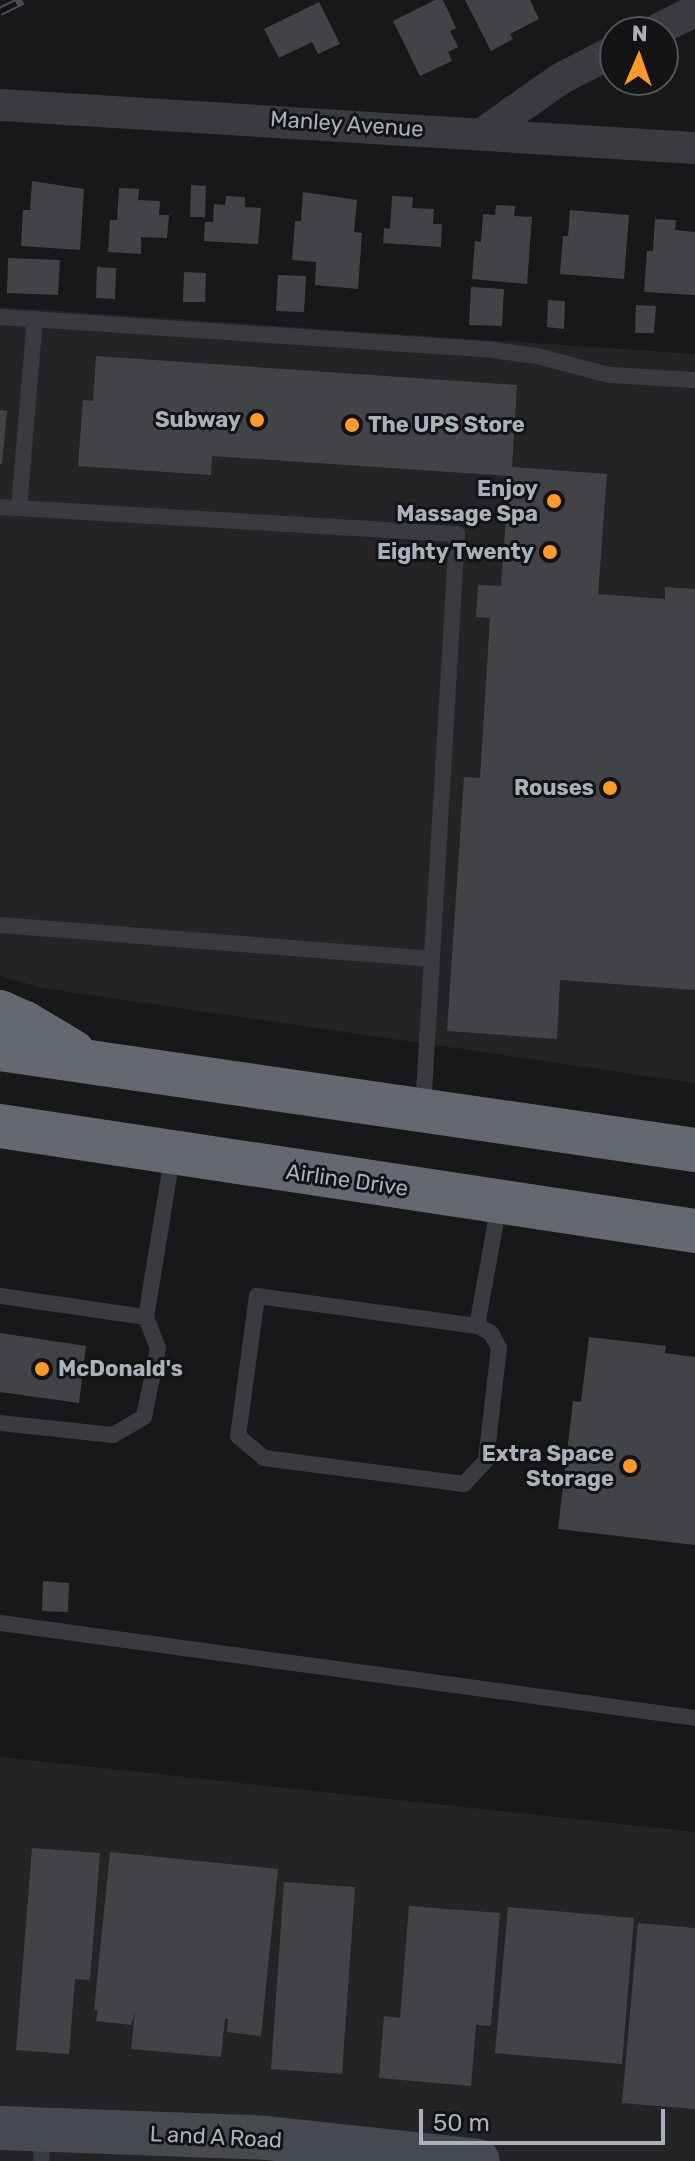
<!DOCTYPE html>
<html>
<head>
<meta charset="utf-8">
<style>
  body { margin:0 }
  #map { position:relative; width:695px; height:2161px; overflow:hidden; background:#18181a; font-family:Rubik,sans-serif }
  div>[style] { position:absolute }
  .built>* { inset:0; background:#242427 }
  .building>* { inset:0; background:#424347 }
  .lane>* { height:16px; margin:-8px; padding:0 8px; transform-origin:8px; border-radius:8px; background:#393b40 }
  .street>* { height:32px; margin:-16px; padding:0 16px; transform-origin:16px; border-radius:16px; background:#393b40 }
  .secondary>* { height:44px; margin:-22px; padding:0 22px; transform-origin:22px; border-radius:22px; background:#464a50 }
  .highway>* { height:44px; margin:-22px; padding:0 22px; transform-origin:22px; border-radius:22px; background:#646971 }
  .rail>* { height:9px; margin-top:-4.5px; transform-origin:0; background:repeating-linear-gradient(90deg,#131315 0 18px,#4b4f55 0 36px); box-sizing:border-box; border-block:2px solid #4b4f55 }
  .dots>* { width:22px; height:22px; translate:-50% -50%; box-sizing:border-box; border:4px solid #131315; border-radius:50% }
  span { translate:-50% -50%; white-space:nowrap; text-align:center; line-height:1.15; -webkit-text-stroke:6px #131315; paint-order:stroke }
  .street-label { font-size:22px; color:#a9b1bb }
  .poi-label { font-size:22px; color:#a9b1bb; font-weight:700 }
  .right { translate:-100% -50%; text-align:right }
  .left { translate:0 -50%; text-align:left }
  .north { position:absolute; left:599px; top:16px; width:80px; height:80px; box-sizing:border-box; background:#131315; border:2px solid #4f5257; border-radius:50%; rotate:2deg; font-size:22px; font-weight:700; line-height:32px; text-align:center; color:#a9b1bb }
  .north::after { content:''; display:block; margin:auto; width:28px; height:36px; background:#ff992b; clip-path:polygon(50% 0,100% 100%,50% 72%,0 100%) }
  .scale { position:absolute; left:419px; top:2109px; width:246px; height:36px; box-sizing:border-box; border:4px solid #a9b1bb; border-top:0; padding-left:10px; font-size:24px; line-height:28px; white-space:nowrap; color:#a9b1bb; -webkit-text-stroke:6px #131315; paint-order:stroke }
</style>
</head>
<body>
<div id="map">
  <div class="built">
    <i style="clip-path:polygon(0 307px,695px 354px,695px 1083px,42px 988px,0 976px)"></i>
    <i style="clip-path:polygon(0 1757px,695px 1832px,695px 2161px,0 2161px)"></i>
  </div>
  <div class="building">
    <i style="clip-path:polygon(435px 0,443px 0,456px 28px,450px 31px,458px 47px,448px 52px,452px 61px,420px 76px,393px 21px)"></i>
    <i style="clip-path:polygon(465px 0,530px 0,539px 19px,510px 34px,513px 39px,491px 51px)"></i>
    <i style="clip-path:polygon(319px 2px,340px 44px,318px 54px,312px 42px,279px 58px,264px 29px)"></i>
    <i style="clip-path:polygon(32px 181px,84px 189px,80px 250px,21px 246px,23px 210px,30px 210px)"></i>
    <i style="clip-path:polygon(191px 185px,206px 186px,205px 217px,190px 217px)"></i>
    <i style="clip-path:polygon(119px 188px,139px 189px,138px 200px,160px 201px,159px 215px,169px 215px,167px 238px,141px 237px,141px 254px,108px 252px,110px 220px,117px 220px)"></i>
    <i style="clip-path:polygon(303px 192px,357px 200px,354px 232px,362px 233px,358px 289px,315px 285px,316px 262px,292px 260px,295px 221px,301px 221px)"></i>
    <i style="clip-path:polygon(226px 196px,245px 197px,245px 207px,261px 208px,258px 244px,204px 241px,205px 222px,213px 222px,214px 204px,225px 205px)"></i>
    <i style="clip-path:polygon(392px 196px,413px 197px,412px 208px,434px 209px,433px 224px,442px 224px,441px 247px,383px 243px,384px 228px,390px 229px)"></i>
    <i style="clip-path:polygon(496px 205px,515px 206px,514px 216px,532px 217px,527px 284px,472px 279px,475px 241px,481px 242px,483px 214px,495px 215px)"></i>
    <i style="clip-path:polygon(570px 210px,629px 215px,624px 279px,560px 274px,563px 236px,568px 236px)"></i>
    <i style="clip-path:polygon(655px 219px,676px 220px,675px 230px,695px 232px,695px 295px,644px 292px,647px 251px,653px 251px)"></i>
    <i style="clip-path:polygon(8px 258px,60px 260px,58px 295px,7px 293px)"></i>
    <i style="clip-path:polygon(97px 267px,116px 268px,115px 299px,96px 298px)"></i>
    <i style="clip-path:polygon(184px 272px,206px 273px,205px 302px,183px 302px)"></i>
    <i style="clip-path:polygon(278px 275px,306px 276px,304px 312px,276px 311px)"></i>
    <i style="clip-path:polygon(471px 287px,504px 289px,502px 326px,469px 325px)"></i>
    <i style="clip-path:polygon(548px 300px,565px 301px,564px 329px,547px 327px)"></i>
    <i style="clip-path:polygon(636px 305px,656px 306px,654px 333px,635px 333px)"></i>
    <i style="clip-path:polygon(96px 356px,517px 385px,512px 467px,607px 474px,598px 594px,665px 599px,665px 587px,695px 589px,695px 990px,560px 980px,557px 1039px,447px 1031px,464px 777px,480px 778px,490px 618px,476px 617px,478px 585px,501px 586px,509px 476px,212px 456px,211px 475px,78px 466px,83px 400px,93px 401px)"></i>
    <i style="clip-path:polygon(0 410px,7px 411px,2px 464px,0 464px)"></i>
    <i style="clip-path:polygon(0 1333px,86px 1346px,79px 1403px,0 1392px)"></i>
    <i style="clip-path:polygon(589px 1337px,666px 1346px,665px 1353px,695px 1357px,695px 1545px,558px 1529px,573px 1401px,581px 1402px)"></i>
    <i style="clip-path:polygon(43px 1581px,69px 1583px,68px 1612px,42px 1611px)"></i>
    <i style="clip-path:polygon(32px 1848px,100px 1853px,90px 1980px,75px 1979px,69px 2054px,16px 2050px)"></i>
    <i style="clip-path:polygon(110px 1852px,278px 1869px,261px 2036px,227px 2032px,228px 2019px,225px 2019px,221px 2057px,131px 2049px,135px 2012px,131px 2025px,96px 2021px,98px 2010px,94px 2010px)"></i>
    <i style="clip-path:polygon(284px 1882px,355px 1887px,342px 2074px,271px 2069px)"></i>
    <i style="clip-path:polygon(409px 1906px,500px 1913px,491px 2026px,476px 2025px,471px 2086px,379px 2078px,384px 2016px,400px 2018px)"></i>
    <i style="clip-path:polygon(508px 1907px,634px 1918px,622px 2064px,495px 2053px)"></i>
    <i style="clip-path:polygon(638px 1923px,695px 1928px,695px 2109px,622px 2103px)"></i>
  </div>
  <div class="lane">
    <i style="left:0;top:317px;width:494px;rotate:3.8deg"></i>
    <i style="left:493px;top:350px;width:44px;rotate:7.8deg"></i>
    <i style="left:537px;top:356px;width:75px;rotate:14.6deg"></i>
    <i style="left:610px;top:375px;width:85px;rotate:3.4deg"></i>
    <i style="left:0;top:507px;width:458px;rotate:3.4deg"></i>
    <i style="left:457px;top:534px;width:576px;rotate:93.38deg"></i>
    <i style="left:19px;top:508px;width:190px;rotate:-85.2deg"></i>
    <i style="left:0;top:925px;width:433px;rotate:4.5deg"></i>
    <i style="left:0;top:1296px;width:148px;rotate:8.2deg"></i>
    <i style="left:146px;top:1317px;width:33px;rotate:69deg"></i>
    <i style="left:158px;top:1348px;width:70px;rotate:101.5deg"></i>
    <i style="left:144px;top:1417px;width:36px;rotate:150deg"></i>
    <i style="left:113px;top:1435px;width:114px;rotate:-173.9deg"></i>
    <i style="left:146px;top:1317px;width:166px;rotate:-80.7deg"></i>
    <i style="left:477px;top:1326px;width:222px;rotate:-172.2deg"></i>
    <i style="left:257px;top:1296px;width:141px;rotate:97.7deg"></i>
    <i style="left:238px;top:1436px;width:34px;rotate:40deg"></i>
    <i style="left:264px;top:1458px;width:202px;rotate:7.4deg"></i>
    <i style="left:464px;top:1484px;width:33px;rotate:-47deg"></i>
    <i style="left:486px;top:1460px;width:113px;rotate:-83.4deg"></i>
    <i style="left:499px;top:1348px;width:17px;rotate:-118deg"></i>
    <i style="left:491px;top:1333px;width:16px;rotate:-153deg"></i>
    <i style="left:477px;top:1326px;width:124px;rotate:-79.8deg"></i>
    <i style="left:0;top:1623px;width:701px;rotate:7.78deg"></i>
    <i style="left:41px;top:2161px;width:30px;rotate:-86deg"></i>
  </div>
  <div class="street">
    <i style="left:653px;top:32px;width:47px;rotate:-26.6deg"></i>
    <i style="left:0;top:105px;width:696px;rotate:3.54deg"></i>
    <i style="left:483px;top:133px;width:94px;rotate:-35deg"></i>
    <i style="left:560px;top:79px;width:62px;rotate:-27deg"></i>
  </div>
  <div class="secondary">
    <i style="left:0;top:2128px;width:267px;rotate:2.1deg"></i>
    <i style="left:267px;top:2138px;width:212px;rotate:6.2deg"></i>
  </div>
  <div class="highway">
    <i style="left:0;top:1012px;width:27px;rotate:24deg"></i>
    <i style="left:25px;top:1023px;width:56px;rotate:31.1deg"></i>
    <i style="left:0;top:1049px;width:702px;rotate:8.27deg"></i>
    <i style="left:0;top:1126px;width:703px;rotate:8.59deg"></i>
  </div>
  <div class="rail">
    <i style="left:0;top:11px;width:25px;rotate:-26deg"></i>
  </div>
  <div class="dots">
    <i style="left:257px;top:420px;background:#ff992b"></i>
    <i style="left:352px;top:425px;background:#ff992b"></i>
    <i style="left:554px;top:501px;background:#ff992b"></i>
    <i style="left:550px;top:552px;background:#ff992b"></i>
    <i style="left:610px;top:788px;background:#ff992b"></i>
    <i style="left:42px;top:1369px;background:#ff992b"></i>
    <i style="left:630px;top:1466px;background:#ff992b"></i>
  </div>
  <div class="street-label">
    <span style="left:347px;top:124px;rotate:4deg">Manley Avenue</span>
    <span style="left:347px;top:1180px;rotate:8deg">Airline Drive</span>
    <span style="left:216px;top:2137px;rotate:3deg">L and A Road</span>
  </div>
  <div class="poi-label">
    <span class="right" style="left:241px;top:420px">Subway</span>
    <span class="left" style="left:368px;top:425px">The UPS Store</span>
    <span class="right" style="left:538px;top:501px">Enjoy<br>Massage Spa</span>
    <span class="right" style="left:534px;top:552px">Eighty Twenty</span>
    <span class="right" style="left:594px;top:788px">Rouses</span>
    <span class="left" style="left:58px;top:1369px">McDonald's</span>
    <span class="right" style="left:614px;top:1466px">Extra Space<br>Storage</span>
  </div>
  <div class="north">N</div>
  <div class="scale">50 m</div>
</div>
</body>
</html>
